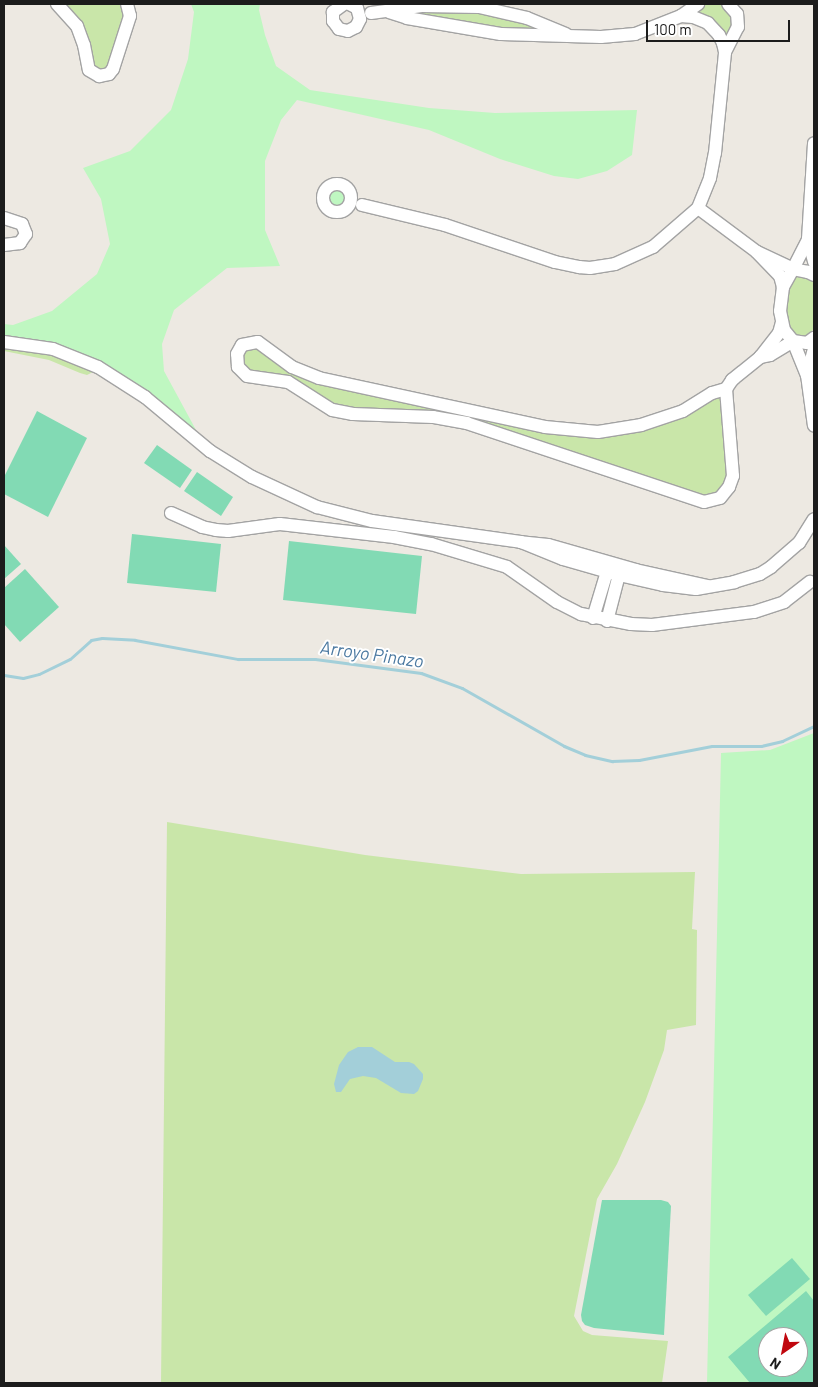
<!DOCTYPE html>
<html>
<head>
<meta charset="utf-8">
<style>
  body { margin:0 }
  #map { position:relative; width:818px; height:1387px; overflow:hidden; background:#ede9e2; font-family:Barlow,sans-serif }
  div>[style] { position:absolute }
  .grass>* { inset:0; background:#c9e6a9 }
  .park>* { inset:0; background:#bff7c1 }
  .round { border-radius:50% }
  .pitch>* { inset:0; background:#82dab4 }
  .water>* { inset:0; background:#a3cfd9 }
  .stream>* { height:3px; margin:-1.5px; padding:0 1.5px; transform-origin:1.5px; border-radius:1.5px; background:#a3cfd9 }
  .roads { filter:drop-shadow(1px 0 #a3a3a3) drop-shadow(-1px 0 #a3a3a3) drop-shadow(0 1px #a3a3a3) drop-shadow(0 -1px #a3a3a3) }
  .minor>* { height:12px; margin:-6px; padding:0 6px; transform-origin:6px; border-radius:6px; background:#fff }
  .minor>.ring { margin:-6px; padding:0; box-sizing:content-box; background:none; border:12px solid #fff; border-radius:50% }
  span { translate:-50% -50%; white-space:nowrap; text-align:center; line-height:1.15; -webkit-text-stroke:4px #fff; paint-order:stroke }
  .water-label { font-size:18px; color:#4a78a0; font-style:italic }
  .frame { position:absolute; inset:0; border:5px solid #1c1c1c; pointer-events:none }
  .north { position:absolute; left:758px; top:1327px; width:50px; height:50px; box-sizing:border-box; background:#fff; border:1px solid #a4a4a4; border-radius:50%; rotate:213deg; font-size:14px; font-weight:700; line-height:20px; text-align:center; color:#1c1c1c }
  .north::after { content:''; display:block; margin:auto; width:18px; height:22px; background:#c0070e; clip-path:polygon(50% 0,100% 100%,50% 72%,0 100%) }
  .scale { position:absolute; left:646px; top:20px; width:144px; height:22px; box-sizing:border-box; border:2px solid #1c1c1c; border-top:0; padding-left:6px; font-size:15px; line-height:18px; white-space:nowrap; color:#1c1c1c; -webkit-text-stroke:4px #fff; paint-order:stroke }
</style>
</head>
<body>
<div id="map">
  <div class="grass">
    <i style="clip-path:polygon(62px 4px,119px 4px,124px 7px,125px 15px,106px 69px,101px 72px,95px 69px,81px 24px,73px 12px)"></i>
    <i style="clip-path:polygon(704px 4px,723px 4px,734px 17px,729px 39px,694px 13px,694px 8px)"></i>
    <i style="clip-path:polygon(438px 7px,513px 17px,545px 31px,496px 28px,430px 18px,407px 10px)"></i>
    <i style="clip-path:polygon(795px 275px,809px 276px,814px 284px,814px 328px,807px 338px,798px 339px,785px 323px,784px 296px)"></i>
    <i style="clip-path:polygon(253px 345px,291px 372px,462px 415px,460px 419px,338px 407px,251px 373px,241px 365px,243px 351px)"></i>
    <i style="clip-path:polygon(4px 346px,32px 350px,63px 358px,93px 372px,87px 375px,80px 373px,49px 360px,4px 351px)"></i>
    <i style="clip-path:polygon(716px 397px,721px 398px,728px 471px,726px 484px,721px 492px,710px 497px,696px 495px,472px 419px,474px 416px,589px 437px)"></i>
    <i style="clip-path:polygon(167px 822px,365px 855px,521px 874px,695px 872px,692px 929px,697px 930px,696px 1025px,667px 1030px,664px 1050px,645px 1102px,617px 1164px,597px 1199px,574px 1316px,583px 1331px,592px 1335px,668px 1341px,662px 1383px,161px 1383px)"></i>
  </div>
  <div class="park">
    <i style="clip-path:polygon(191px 4px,260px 4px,259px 10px,265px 35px,276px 66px,310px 90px,429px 108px,495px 113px,637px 110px,632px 155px,607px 171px,578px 179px,554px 176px,500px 159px,429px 130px,297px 100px,281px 120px,265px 161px,265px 230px,280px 266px,227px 268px,174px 310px,162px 344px,164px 371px,196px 430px,83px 355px,40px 340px,4px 335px,4px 324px,13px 325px,52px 311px,97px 274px,110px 244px,101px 199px,83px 168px,130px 151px,171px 110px,188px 59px,194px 12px)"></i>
    <i class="round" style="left:327px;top:189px;width:20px;height:20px"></i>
    <i style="clip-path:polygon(evenodd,814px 733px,814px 1383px,707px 1383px,721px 753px,770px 750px,814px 733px,768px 1337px,798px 1337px,798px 1367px,768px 1367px,768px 1337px)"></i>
  </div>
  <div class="pitch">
    <i style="clip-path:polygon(37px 411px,87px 438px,48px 517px,4px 494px,4px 477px)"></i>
    <i style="clip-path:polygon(157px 445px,192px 470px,180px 488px,144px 463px)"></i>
    <i style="clip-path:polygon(197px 472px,233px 497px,221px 516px,184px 491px)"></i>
    <i style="clip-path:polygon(132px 534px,221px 544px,216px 592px,127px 583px)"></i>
    <i style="clip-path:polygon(289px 541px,422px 556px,416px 614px,283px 600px)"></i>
    <i style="clip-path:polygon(4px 545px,21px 564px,4px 579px)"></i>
    <i style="clip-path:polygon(25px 569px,59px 607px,20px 642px,4px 624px,4px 588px)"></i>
    <i style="clip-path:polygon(602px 1200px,661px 1200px,668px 1202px,671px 1206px,664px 1335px,594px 1328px,585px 1325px,582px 1321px,581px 1315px)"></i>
    <i style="clip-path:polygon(792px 1258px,810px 1279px,766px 1316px,748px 1295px)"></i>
    <i style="clip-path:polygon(evenodd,806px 1291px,814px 1301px,814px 1383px,750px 1383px,728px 1357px,806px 1291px,768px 1337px,798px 1337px,798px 1367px,768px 1367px,768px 1337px)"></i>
  </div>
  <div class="water">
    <i style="clip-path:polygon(358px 1047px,372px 1047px,395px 1062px,409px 1062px,414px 1064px,423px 1074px,423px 1079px,418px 1091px,414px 1094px,401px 1093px,376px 1078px,363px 1076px,350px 1079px,341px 1092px,336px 1092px,334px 1084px,339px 1065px,348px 1052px)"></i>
  </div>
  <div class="stream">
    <i style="left:4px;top:675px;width:19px;rotate:9deg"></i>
    <i style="left:23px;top:678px;width:16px;rotate:-14deg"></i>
    <i style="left:39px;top:674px;width:34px;rotate:-26deg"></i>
    <i style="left:70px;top:659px;width:28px;rotate:-42deg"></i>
    <i style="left:91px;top:640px;width:11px;rotate:-10deg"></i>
    <i style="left:102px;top:638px;width:33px;rotate:3deg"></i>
    <i style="left:135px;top:640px;width:105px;rotate:10.5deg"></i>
    <i style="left:238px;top:659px;width:77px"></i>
    <i style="left:315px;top:659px;width:107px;rotate:7.5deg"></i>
    <i style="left:421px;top:673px;width:44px;rotate:20.1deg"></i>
    <i style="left:462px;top:688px;width:117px;rotate:29.6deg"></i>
    <i style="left:564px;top:746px;width:23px;rotate:23deg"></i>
    <i style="left:585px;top:755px;width:28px;rotate:13deg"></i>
    <i style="left:612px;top:761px;width:27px;rotate:-2deg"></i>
    <i style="left:639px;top:760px;width:74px;rotate:-10.9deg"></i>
    <i style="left:712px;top:746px;width:49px"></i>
    <i style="left:761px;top:746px;width:22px;rotate:-13deg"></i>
    <i style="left:782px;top:741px;width:35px;rotate:-25deg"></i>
  </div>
  <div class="roads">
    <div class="minor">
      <i style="left:57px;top:4px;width:30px;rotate:48deg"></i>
      <i style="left:77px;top:26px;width:20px;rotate:70deg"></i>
      <i style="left:84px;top:45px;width:25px;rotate:79deg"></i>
      <i style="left:89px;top:70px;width:12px;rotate:31deg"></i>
      <i style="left:99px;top:76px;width:10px;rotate:-11deg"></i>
      <i style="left:109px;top:74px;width:6px;rotate:-51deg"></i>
      <i style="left:113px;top:69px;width:56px;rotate:-72.2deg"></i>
      <i style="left:130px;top:16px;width:12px;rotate:-104deg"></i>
      <i style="left:344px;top:4px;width:14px;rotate:144deg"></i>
      <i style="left:333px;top:12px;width:9px;rotate:90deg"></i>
      <i style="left:333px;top:21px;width:10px;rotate:53deg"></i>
      <i style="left:339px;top:29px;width:9px;rotate:13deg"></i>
      <i style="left:348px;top:31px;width:9px;rotate:-27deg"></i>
      <i style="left:356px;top:27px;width:9px;rotate:-63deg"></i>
      <i style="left:360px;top:19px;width:11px;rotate:-105deg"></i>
      <i style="left:357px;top:8px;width:9px;rotate:-153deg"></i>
      <i style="left:389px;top:12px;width:19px;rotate:18deg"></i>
      <i style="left:407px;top:18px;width:95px;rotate:9.7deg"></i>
      <i style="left:501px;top:34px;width:100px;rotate:1.7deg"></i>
      <i style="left:601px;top:37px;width:34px;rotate:-5deg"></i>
      <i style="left:635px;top:34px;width:49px;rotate:-21.4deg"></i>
      <i style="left:681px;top:16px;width:21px;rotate:-35deg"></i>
      <i style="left:371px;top:13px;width:51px;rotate:-7.8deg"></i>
      <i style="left:422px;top:6px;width:57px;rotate:1deg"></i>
      <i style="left:479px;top:7px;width:49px;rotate:12.9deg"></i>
      <i style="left:527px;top:18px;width:42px;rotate:22.3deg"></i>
      <i style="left:725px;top:52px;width:28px;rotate:-63deg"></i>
      <i style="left:738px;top:27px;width:13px;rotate:-94deg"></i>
      <i style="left:737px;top:14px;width:13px;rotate:-132deg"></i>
      <i class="ring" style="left:323px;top:184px;width:16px;height:16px"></i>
      <i style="left:362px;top:205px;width:85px;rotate:13.5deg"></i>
      <i style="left:445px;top:225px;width:116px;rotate:18.6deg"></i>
      <i style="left:555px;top:262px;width:25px;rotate:12deg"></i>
      <i style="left:579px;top:267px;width:11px;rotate:5deg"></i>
      <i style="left:590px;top:268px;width:25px;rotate:-9deg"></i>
      <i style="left:615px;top:264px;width:42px;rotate:-24.1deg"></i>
      <i style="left:653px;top:247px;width:60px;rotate:-40.9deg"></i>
      <i style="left:698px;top:208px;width:32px;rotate:-68deg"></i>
      <i style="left:710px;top:178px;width:25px;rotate:-79deg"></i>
      <i style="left:715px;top:153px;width:101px;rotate:-84.3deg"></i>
      <i style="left:725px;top:52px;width:9px;rotate:-103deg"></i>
      <i style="left:723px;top:43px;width:9px;rotate:-117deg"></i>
      <i style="left:719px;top:35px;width:16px;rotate:-133deg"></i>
      <i style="left:708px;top:23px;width:16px;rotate:-158deg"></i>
      <i style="left:693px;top:17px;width:12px;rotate:-175deg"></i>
      <i style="left:698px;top:208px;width:74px;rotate:36.7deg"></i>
      <i style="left:4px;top:218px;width:19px;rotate:18deg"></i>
      <i style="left:22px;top:224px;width:11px;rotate:68deg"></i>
      <i style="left:26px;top:234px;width:11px;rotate:124deg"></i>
      <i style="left:20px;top:243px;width:16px;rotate:173deg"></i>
      <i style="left:808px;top:239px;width:96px;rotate:-86.4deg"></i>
      <i style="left:814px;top:275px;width:7px;rotate:-153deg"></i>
      <i style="left:808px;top:272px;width:15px;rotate:-169deg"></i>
      <i style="left:793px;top:269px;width:21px;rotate:119deg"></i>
      <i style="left:783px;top:287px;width:24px;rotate:97deg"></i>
      <i style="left:780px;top:311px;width:19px;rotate:78deg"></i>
      <i style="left:784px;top:330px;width:14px;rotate:51deg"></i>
      <i style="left:793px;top:341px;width:14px;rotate:8deg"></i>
      <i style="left:807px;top:343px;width:9px;rotate:-36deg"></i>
      <i style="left:783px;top:287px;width:11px;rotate:-105deg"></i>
      <i style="left:780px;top:276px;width:33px;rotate:-134deg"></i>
      <i style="left:757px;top:252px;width:40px;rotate:25deg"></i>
      <i style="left:793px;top:269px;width:34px;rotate:-63deg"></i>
      <i style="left:808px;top:239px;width:24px;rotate:75deg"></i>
      <i style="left:782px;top:322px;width:11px;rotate:105deg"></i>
      <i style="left:779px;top:333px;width:31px;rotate:128deg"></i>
      <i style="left:760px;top:357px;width:10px;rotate:-11deg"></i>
      <i style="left:770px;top:355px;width:27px;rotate:-31deg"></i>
      <i style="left:793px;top:341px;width:37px;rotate:68deg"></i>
      <i style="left:807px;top:375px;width:27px;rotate:-75deg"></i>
      <i style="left:4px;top:342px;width:49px;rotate:8.1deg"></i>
      <i style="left:53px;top:349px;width:48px;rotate:21.8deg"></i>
      <i style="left:98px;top:367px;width:56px;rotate:32.6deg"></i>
      <i style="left:145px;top:397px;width:85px;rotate:39.7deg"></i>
      <i style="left:210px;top:451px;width:49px;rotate:31.8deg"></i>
      <i style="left:252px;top:477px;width:72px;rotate:24.8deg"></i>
      <i style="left:317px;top:507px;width:57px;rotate:14.3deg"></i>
      <i style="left:372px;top:521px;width:150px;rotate:8deg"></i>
      <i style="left:807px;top:375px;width:51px;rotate:82.2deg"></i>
      <i style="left:726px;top:389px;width:87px;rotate:85.4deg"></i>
      <i style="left:733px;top:476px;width:12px;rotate:110deg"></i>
      <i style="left:729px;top:487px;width:14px;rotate:129deg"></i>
      <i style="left:720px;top:498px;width:16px;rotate:166deg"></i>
      <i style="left:704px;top:502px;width:250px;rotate:-161.6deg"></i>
      <i style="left:467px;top:423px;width:35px;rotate:-170deg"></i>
      <i style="left:433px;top:417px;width:80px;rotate:-177.9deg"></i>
      <i style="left:353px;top:414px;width:21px;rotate:-169deg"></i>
      <i style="left:332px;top:410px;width:52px;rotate:-147.5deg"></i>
      <i style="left:288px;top:382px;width:41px;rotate:-171.7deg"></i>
      <i style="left:247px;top:376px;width:13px;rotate:-135deg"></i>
      <i style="left:238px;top:367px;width:13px;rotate:-94deg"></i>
      <i style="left:237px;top:354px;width:10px;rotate:-61deg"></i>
      <i style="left:242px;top:345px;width:16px;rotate:-11deg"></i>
      <i style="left:258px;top:342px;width:42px;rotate:36.3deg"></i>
      <i style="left:292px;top:367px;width:29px;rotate:22deg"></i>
      <i style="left:319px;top:378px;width:231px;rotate:12.2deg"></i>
      <i style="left:545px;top:427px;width:53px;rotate:5.4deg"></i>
      <i style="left:598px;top:432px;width:44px;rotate:-9.2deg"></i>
      <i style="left:641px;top:425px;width:44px;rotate:-18.4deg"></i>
      <i style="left:683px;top:411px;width:34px;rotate:-32deg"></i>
      <i style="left:712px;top:393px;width:15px;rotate:-16deg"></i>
      <i style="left:726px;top:389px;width:11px;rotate:-56deg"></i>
      <i style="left:732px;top:380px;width:36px;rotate:-39deg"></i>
      <i style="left:171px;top:513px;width:34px;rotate:24deg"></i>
      <i style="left:202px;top:527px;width:14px;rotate:12deg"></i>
      <i style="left:216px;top:530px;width:12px;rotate:5deg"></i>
      <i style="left:228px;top:531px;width:52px;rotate:-7.7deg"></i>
      <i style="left:280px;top:524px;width:115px;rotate:6.5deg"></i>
      <i style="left:394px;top:537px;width:38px;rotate:11deg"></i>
      <i style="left:431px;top:544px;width:79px;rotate:16.8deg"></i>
      <i style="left:507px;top:567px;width:61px;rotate:35deg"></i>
      <i style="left:557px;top:602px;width:27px;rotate:27deg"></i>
      <i style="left:581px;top:614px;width:51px;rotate:11.3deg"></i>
      <i style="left:631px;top:624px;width:21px;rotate:3deg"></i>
      <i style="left:652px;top:625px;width:103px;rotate:-7.3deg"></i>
      <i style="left:754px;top:612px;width:32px;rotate:-18deg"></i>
      <i style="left:784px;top:602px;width:33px;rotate:-38deg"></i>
      <i style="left:708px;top:586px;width:74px;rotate:-167.5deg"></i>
      <i style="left:636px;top:570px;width:91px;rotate:-164.1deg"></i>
      <i style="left:548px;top:545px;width:27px;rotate:-174deg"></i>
      <i style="left:521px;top:542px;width:45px;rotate:22deg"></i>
      <i style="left:563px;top:559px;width:58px;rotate:15.9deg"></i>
      <i style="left:619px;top:575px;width:45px;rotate:12.8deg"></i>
      <i style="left:663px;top:585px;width:33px;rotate:7deg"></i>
      <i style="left:696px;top:589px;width:39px;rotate:-10deg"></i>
      <i style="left:734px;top:582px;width:27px;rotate:-17deg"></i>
      <i style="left:760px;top:574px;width:13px;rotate:-32deg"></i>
      <i style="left:771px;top:567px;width:37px;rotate:-41deg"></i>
      <i style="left:799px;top:543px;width:28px;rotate:-58deg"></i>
      <i style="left:593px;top:618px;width:55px;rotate:-73.2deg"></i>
      <i style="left:607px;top:621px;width:56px;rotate:-75.5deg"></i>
    </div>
  </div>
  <div class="water-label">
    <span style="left:372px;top:654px;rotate:8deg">Arroyo Pinazo</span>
  </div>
  <div class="frame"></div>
  <div class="north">N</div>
  <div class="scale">100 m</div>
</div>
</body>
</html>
